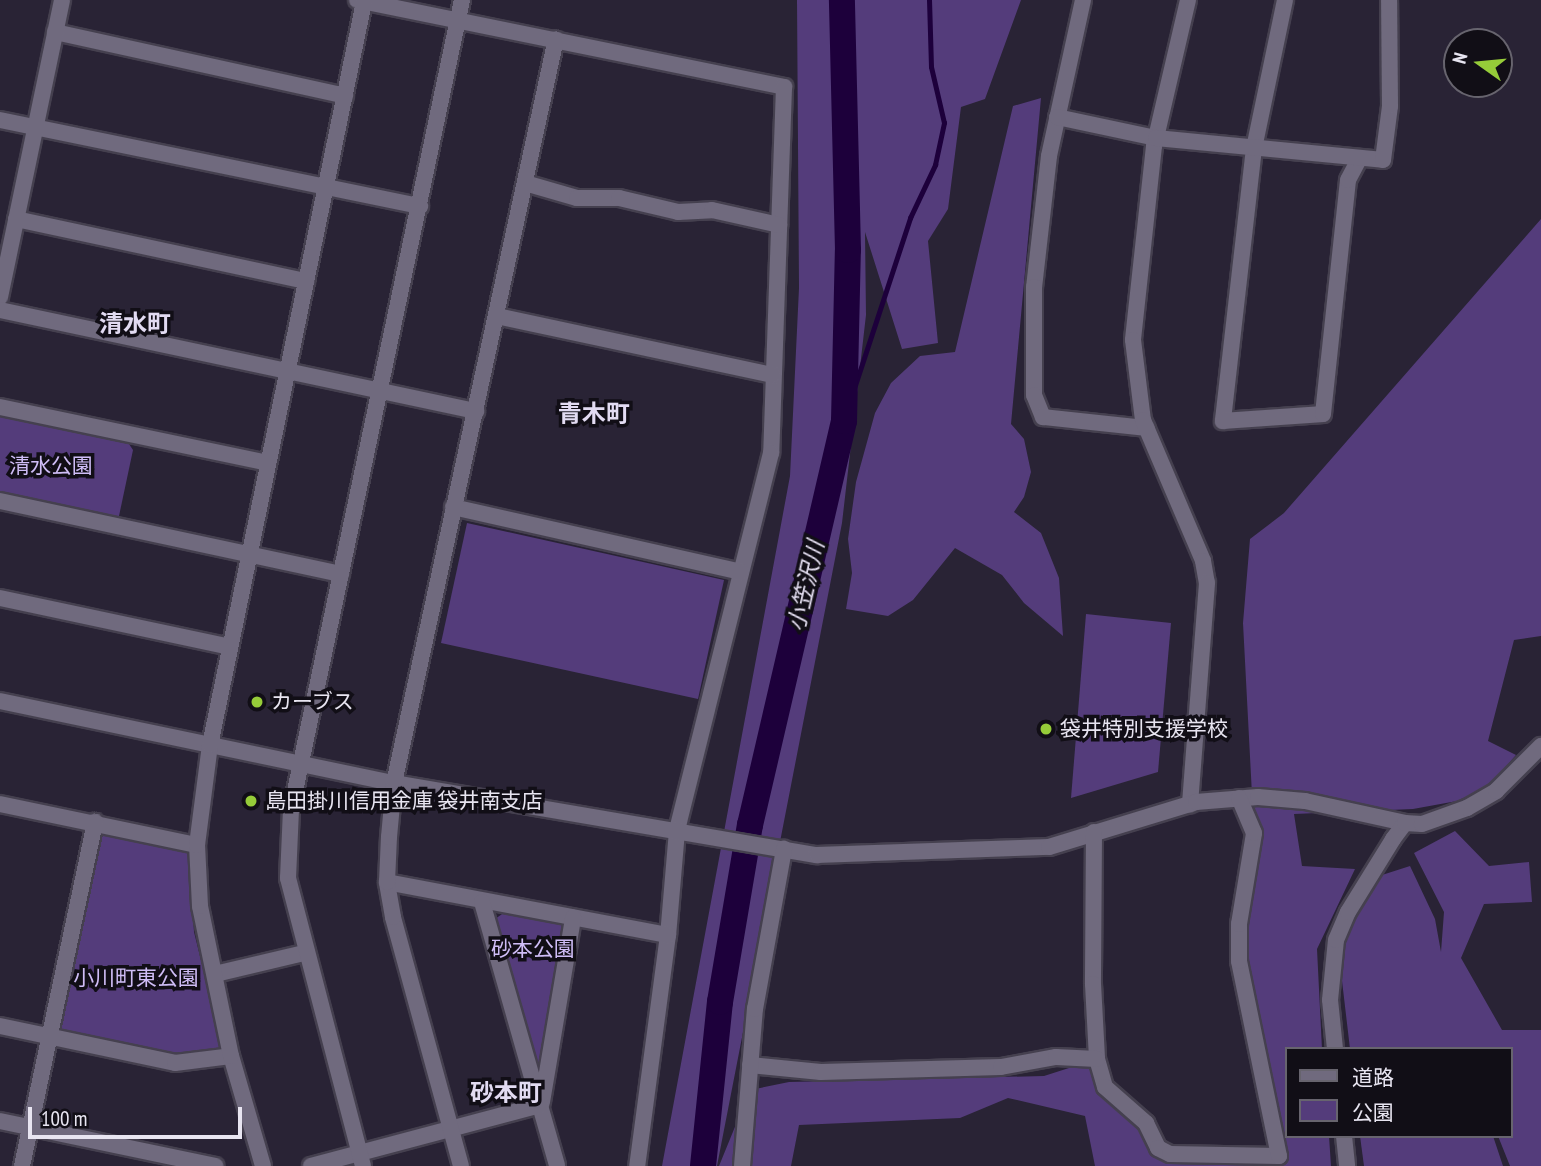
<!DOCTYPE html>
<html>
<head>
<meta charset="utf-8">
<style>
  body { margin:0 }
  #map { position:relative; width:1541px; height:1166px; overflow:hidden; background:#292335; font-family:"PT Sans Narrow","Noto Sans JP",sans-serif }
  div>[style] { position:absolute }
  .green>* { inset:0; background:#543c7b }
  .stream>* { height:4.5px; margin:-2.25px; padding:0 2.25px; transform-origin:2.25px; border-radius:2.25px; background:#1d003b }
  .river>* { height:26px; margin:-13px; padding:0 13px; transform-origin:13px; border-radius:13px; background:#1d003b }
  .roads { filter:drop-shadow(2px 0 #45404f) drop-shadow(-2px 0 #45404f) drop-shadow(0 2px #45404f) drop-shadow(0 -2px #45404f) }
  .minor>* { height:16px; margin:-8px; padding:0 8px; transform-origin:8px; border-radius:8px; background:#706a7e }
  .dots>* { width:19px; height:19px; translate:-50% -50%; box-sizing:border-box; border:4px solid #110e16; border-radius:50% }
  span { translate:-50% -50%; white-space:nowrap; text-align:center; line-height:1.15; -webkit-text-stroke:7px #110e16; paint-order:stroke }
  .park-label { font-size:21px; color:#cfbdf6 }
  .poi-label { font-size:21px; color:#e8e5f1 }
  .left { translate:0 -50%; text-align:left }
  .water-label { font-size:23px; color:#e4def1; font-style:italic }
  .quarter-label { font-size:24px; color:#e2dbf2; font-weight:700 }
  .legend { position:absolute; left:1285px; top:1047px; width:228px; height:91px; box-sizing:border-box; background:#110e16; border:2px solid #67646e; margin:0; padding:9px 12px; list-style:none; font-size:21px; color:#e8e5f1 }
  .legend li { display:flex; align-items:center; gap:14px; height:35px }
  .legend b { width:35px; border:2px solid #67646e }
  .north { position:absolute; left:1443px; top:28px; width:70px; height:70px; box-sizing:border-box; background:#110e16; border:2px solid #67646e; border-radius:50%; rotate:285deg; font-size:19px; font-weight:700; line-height:28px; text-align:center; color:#e8e5f1 }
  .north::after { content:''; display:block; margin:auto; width:24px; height:32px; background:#96cc39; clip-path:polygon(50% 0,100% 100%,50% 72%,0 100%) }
  .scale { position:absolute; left:28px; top:1107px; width:214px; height:32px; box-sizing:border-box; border:4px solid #e8e5f1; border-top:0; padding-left:9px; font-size:21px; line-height:24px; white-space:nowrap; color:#e8e5f1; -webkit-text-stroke:5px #110e16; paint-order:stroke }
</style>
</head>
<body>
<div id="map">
  <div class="green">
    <i style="clip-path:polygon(797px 0,1021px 0,985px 99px,961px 107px,948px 209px,928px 241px,938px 343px,902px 349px,865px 232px,866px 315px,842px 523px,717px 1166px,662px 1166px,790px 476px,799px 288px)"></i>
    <i style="clip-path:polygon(1041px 98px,1011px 424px,1024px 439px,1031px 472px,1024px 497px,1014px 512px,1041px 533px,1059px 578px,1063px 636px,1024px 603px,1002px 575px,955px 548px,913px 600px,888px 616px,846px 609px,852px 573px,848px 539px,856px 482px,875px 413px,891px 383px,920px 356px,955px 352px,1013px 106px)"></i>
    <i style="clip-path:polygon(1541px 219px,1541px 636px,1514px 640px,1488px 741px,1516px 755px,1489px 786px,1457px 801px,1413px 809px,1294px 814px,1302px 866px,1355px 869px,1317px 949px,1322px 1049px,1287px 1049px,1287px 1136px,1329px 1136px,1331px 1166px,1095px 1166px,1085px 1116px,1008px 1098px,960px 1118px,799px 1125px,791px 1166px,719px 1166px,750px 1090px,789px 1082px,1044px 1076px,1097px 1059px,1170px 1154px,1279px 1155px,1239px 953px,1254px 833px,1243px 623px,1250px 539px,1284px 513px)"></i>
    <i style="clip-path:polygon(0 416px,129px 444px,133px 450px,119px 516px,112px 519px,0 495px)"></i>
    <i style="clip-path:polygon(467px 523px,724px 580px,698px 699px,441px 643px)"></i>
    <i style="clip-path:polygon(1086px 614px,1171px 623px,1158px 772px,1071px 798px)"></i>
    <i style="clip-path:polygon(106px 831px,189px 851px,194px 932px,222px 1045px,215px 1052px,176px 1055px,63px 1032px,57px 1024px,98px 837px)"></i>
    <i style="clip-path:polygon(1455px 831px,1489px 866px,1529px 862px,1532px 902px,1484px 904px,1461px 958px,1502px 1030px,1541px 1030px,1541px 1166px,1510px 1166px,1498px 1136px,1511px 1136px,1511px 1049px,1350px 1049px,1339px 955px,1358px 908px,1382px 875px,1410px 866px,1435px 919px,1441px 952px,1444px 912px,1414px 853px)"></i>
    <i style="clip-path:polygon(505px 912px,565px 923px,544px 1069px,536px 1068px,495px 919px)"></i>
    <i style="clip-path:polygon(1360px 1136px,1493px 1136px,1503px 1166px,1364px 1166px)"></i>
  </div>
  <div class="stream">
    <i style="left:844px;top:419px;width:212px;rotate:-71.8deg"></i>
    <i style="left:910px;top:218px;width:59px;rotate:-64.7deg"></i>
    <i style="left:935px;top:165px;width:43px;rotate:-77.9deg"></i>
    <i style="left:944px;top:123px;width:57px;rotate:-103.1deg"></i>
    <i style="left:931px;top:67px;width:67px;rotate:-91.7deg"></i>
  </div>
  <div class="river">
    <i style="left:703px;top:1166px;width:165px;rotate:-84.1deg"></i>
    <i style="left:720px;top:1002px;width:180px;rotate:-80.4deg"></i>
    <i style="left:750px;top:825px;width:415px;rotate:-76.9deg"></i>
    <i style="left:844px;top:421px;width:171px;rotate:-88.7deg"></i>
    <i style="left:848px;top:250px;width:250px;rotate:-91.4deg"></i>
  </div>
  <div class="roads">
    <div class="minor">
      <i style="left:357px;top:0;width:436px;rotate:11.5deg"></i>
      <i style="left:784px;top:87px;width:366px;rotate:92deg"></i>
      <i style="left:771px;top:453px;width:390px;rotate:104deg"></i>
      <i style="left:677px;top:831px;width:104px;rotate:94.9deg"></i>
      <i style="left:668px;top:935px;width:233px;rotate:97.6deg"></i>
      <i style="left:1083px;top:0;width:160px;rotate:102.3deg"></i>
      <i style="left:1049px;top:156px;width:132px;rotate:96.5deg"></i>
      <i style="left:1034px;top:287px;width:108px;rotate:90deg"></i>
      <i style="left:1034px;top:395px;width:24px;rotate:68deg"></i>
      <i style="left:1043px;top:417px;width:104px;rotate:6.1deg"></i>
      <i style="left:1188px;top:0;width:150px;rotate:103.1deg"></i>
      <i style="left:1154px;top:146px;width:195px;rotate:96.2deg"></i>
      <i style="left:1133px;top:340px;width:81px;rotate:82.9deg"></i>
      <i style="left:1143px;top:420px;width:153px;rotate:66.9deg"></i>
      <i style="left:1203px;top:561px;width:22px;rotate:80deg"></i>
      <i style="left:1207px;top:583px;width:222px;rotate:94.4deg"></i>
      <i style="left:1285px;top:0;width:151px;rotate:101.8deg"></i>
      <i style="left:1254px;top:148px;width:275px;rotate:96.5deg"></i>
      <i style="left:1223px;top:421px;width:100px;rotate:-4deg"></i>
      <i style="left:1323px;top:414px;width:235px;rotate:-83.9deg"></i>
      <i style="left:1348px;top:180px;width:24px;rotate:-62deg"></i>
      <i style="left:55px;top:32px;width:297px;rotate:12.4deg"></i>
      <i style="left:1057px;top:117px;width:101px;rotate:12deg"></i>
      <i style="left:1156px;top:138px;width:228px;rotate:5.5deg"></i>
      <i style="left:1383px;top:160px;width:54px;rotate:-82.6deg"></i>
      <i style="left:1390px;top:106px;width:106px;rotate:-90.5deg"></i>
      <i style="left:0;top:120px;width:429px;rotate:11.6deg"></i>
      <i style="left:525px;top:183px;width:54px;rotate:16.1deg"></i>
      <i style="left:577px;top:198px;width:42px"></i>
      <i style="left:619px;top:198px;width:61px;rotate:13.3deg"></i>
      <i style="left:678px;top:212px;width:34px;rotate:-3deg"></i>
      <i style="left:712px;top:210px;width:69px;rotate:12.6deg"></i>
      <i style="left:16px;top:219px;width:297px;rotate:12.1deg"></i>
      <i style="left:0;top:297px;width:303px;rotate:-78.2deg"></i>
      <i style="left:0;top:310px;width:487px;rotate:12deg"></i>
      <i style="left:497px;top:316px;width:282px;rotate:12.1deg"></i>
      <i style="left:0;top:407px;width:274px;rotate:11.8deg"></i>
      <i style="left:0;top:501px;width:349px;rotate:12.1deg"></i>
      <i style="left:453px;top:507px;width:295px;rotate:12.7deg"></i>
      <i style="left:0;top:598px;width:235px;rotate:12deg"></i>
      <i style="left:0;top:701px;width:402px;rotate:11.8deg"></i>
      <i style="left:394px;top:783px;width:429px;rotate:9.7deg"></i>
      <i style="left:817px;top:855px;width:232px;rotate:-2deg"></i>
      <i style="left:1049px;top:847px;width:154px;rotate:-17deg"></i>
      <i style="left:1196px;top:802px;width:62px;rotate:-4.6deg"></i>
      <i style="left:1258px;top:797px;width:47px;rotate:4.9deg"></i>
      <i style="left:1305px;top:801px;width:102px;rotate:12.4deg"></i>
      <i style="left:0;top:804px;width:201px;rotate:11.8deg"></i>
      <i style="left:1094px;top:832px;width:152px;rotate:90.4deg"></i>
      <i style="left:1093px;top:984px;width:75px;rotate:86.9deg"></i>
      <i style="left:1097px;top:1059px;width:29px;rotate:74deg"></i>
      <i style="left:1105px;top:1087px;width:55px;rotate:41.3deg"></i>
      <i style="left:1146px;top:1123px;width:28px;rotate:64deg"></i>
      <i style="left:1158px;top:1148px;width:13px;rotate:27deg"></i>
      <i style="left:1170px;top:1154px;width:109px;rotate:1.1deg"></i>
      <i style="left:1279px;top:1156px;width:199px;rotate:-101.6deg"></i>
      <i style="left:1239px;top:961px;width:37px;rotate:-90deg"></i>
      <i style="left:1239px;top:924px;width:92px;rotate:-80.6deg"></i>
      <i style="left:1254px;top:833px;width:38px;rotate:-113deg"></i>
      <i style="left:387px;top:882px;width:286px;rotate:10.7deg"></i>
      <i style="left:482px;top:902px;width:274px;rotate:74.1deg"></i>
      <i style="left:215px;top:974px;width:91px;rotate:-13.3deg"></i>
      <i style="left:0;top:1026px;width:179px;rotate:11.9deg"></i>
      <i style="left:175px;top:1063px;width:56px;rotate:-7.1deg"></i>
      <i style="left:1335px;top:1049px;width:49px;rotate:-95.8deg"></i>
      <i style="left:1330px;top:1000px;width:60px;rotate:-84.3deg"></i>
      <i style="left:1336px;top:940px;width:30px;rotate:-67deg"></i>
      <i style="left:1348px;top:912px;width:86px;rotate:-58.3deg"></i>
      <i style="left:1393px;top:839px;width:20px;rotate:-53deg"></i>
      <i style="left:1405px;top:823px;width:17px;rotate:3deg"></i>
      <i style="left:1422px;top:824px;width:48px;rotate:-19.6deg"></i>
      <i style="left:1467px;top:808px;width:34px;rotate:-30deg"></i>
      <i style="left:1496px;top:791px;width:64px;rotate:-45deg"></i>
      <i style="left:750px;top:1065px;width:71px;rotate:5.6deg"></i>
      <i style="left:821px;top:1072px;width:180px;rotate:-1.6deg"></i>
      <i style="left:1001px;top:1067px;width:56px;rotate:-10.3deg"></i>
      <i style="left:1056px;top:1057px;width:41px;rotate:2.8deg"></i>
      <i style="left:542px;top:1102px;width:187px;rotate:-80.4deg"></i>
      <i style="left:0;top:1121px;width:220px;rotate:11.8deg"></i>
      <i style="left:1344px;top:1136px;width:30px;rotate:84deg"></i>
      <i style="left:22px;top:1166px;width:352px;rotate:-78deg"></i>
      <i style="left:263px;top:1166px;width:115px;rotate:-106.2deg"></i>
      <i style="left:231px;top:1056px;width:153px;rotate:-101.7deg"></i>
      <i style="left:200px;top:906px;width:61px;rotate:-92.8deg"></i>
      <i style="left:197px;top:845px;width:101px;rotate:-82.6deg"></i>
      <i style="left:210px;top:745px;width:759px;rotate:-78.29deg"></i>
      <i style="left:311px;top:1166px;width:238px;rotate:-14.9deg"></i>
      <i style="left:363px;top:1166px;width:298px;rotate:-104.6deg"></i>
      <i style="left:288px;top:878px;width:68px;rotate:-87.5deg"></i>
      <i style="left:291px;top:810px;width:828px;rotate:-78.08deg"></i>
      <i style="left:461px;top:1166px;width:258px;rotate:-105.3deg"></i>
      <i style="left:393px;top:917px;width:36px;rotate:-100deg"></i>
      <i style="left:387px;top:882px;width:45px;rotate:-87.5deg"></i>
      <i style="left:389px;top:837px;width:54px;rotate:-84.7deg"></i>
      <i style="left:394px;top:783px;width:761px;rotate:-77.72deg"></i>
      <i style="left:742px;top:1166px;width:158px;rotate:-85.3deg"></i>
      <i style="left:755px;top:1009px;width:163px;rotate:-79.7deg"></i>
    </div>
  </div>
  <div class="dots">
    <i style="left:257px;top:702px;background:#96cc39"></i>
    <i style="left:1046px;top:729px;background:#96cc39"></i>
    <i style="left:251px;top:801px;background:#96cc39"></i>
  </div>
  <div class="park-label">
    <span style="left:51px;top:466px">清水公園</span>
    <span style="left:533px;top:949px">砂本公園</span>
    <span style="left:136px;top:978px">小川町東公園</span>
  </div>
  <div class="poi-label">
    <span class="left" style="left:271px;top:702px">カーブス</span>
    <span class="left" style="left:1060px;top:729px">袋井特別支援学校</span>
    <span class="left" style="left:265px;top:801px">島田掛川信用金庫 袋井南支店</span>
  </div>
  <div class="water-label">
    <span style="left:806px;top:586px;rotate:-77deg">小笠沢川</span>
  </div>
  <div class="quarter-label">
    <span style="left:135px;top:324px">清水町</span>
    <span style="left:594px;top:414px">青木町</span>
    <span style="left:506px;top:1093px">砂本町</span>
  </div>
  <ul class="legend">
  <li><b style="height:9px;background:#706a7e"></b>道路</li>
  <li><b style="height:19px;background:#543c7b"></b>公園</li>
  </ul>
  <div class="north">N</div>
  <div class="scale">100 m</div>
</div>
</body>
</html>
